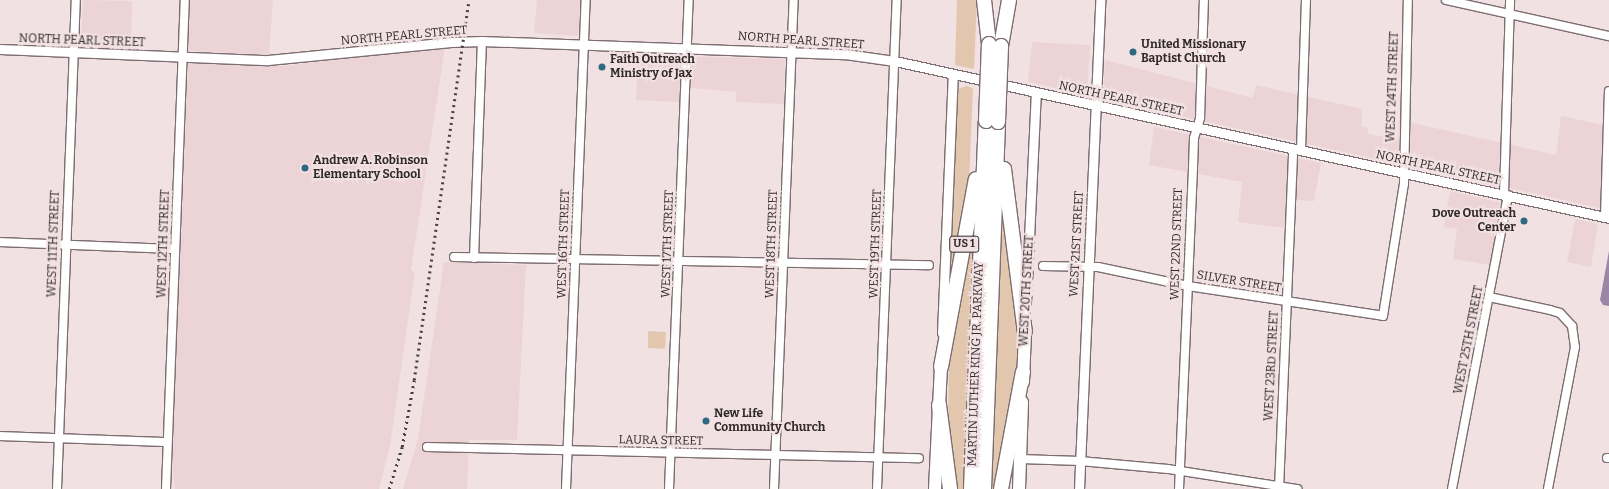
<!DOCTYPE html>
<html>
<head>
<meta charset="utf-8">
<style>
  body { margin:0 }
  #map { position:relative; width:1609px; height:489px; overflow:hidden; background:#f2e1e3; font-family:Bitter,serif }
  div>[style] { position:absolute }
  .built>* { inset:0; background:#ebd3d6 }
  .green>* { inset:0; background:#e3c6ae }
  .water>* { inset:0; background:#9c86a7 }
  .roads { filter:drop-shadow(1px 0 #7c6d70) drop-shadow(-1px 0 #7c6d70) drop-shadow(0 1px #7c6d70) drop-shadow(0 -1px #7c6d70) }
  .minor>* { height:8px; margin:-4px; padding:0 4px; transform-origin:4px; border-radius:4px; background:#fff }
  .tertiary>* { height:9px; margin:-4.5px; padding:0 4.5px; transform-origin:4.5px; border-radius:4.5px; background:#fff }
  .primary>* { height:12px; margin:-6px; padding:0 6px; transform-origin:6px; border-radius:6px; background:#fff }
  .motorway>* { height:14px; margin:-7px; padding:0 7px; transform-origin:7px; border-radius:7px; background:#fff }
  .rail>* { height:2.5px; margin-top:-1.25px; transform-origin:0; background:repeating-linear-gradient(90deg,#453e3f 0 2px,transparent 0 6px) }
  .bridges { filter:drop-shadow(1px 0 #7c6d70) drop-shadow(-1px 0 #7c6d70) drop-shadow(0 1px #7c6d70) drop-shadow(0 -1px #7c6d70) }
  .motorway-bridge>* { height:14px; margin:-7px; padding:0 7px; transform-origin:7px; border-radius:7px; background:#fff }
  .dots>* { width:11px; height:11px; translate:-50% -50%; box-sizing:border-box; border:2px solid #f2e1e3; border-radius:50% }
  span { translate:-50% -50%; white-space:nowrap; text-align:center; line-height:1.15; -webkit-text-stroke:4px #f2e1e3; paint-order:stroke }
  .shield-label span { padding:1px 3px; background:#f2e1e3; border:1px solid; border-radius:3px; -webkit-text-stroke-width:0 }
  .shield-label { font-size:11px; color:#302a2b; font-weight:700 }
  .street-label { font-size:12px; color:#302a2b }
  .poi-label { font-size:12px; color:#302a2b; font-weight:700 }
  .left { translate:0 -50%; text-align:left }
  .right { translate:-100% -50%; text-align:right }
</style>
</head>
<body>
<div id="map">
  <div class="built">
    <i style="clip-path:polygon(83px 0,132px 1px,131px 49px,81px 47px)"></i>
    <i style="clip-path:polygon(179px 0,273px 0,269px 55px,177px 50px)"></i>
    <i style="clip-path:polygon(537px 0,580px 0,578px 36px,534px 33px)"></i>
    <i style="clip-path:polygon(1032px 42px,1090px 45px,1087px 95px,1028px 82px)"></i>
    <i style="clip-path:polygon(445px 47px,411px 270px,415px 272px,390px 445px,379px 489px,175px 489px,172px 462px,188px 63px,283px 66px)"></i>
    <i style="clip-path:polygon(638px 55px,785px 59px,784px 104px,736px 102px,736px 92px,681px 87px,680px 102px,636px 100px)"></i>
    <i style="clip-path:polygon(1105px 60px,1253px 98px,1256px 85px,1362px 109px,1361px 126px,1368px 128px,1368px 134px,1398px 139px,1399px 120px,1556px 155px,1561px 116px,1609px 126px,1609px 210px,1107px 100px,1103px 95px)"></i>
    <i style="clip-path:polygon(1154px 127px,1321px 163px,1314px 201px,1286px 199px,1285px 228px,1238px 222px,1242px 182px,1149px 165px)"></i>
    <i style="clip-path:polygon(1450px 191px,1502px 203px,1491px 265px,1453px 259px,1457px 229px,1444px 227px)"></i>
    <i style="clip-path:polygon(1575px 219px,1598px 224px,1591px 267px,1567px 262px)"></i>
    <i style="clip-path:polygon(444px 262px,526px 265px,517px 440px,469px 440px,467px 489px,403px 489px,418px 439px)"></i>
  </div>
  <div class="green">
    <i style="clip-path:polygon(957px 0,977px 0,974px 69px,955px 65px)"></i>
    <i style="clip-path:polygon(966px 86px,973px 88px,969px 183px,947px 304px,956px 96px,959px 89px)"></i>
    <i style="clip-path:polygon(1003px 206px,1018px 321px,1017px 380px,998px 489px,991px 489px)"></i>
    <i style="clip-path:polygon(975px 225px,964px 489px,955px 489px,948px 421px,949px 352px)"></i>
    <i style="clip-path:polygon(648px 331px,666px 332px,665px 349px,648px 348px)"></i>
  </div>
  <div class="water">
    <i style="clip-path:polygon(1609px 251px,1609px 306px,1603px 305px,1600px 300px)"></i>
  </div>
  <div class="roads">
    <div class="minor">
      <i style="left:1446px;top:0;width:167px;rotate:12.5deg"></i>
      <i style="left:1301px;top:150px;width:150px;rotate:-88.1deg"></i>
      <i style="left:1504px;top:194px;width:194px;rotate:-88.2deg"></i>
      <i style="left:1605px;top:217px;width:126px;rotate:-88.2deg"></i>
      <i style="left:0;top:242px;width:175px;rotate:2.3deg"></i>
      <i style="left:454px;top:257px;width:475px;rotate:1deg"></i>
      <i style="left:474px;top:258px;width:217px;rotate:-87.9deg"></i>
      <i style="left:1043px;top:266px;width:55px;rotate:1deg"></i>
      <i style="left:1098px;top:267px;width:92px;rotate:11.9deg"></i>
      <i style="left:1188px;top:286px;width:197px;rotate:8.7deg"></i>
      <i style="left:1383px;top:316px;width:134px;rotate:-81deg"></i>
      <i style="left:1404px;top:184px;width:184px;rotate:-88.8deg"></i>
      <i style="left:1489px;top:297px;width:62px;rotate:12deg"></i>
      <i style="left:1550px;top:310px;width:10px;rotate:17deg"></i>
      <i style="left:1560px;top:313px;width:18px;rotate:47deg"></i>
      <i style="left:1572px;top:326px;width:21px;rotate:82deg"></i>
      <i style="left:1575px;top:347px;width:145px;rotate:100.8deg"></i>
      <i style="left:0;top:436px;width:167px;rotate:2.1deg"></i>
      <i style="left:427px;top:447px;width:492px;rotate:1.3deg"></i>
      <i style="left:1607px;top:458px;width:2px"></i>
      <i style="left:1020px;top:459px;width:60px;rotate:1.9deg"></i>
      <i style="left:1080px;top:461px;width:88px;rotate:5.2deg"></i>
      <i style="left:1168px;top:469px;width:131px;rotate:8.8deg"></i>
      <i style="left:57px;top:489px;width:489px;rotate:-87.8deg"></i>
      <i style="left:166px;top:489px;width:489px;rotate:-87.8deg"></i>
      <i style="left:566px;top:489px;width:489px;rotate:-87.7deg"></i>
      <i style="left:669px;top:489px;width:489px;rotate:-87.7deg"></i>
      <i style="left:774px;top:489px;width:489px;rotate:-87.7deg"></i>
      <i style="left:877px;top:489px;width:489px;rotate:-87.7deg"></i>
      <i style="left:1179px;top:489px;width:322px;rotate:-87.5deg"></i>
      <i style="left:1193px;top:167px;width:29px;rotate:-88deg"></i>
      <i style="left:1194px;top:138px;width:21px;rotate:-73deg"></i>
      <i style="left:1200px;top:118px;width:118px;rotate:-88.1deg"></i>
      <i style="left:1279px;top:489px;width:340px;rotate:-87.6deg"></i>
      <i style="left:1452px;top:489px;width:299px;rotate:-79.2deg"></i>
    </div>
    <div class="tertiary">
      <i style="left:0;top:49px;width:268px;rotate:2.4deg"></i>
      <i style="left:268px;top:60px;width:184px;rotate:-5.6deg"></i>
      <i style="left:451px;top:42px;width:31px;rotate:-2deg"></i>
      <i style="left:482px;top:41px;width:363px;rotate:2.1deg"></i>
      <i style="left:845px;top:54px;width:50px;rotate:8deg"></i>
      <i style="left:895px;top:61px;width:731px;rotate:12.4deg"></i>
      <i style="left:1026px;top:302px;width:209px;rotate:-87.3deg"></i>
      <i style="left:942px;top:333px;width:259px;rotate:-87.6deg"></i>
      <i style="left:1079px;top:489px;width:489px;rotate:-87.5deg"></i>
    </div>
    <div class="primary">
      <i style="left:1023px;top:382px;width:50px;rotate:-87.7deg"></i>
      <i style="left:935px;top:489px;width:122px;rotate:-87.2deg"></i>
      <i style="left:1019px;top:489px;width:87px;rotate:-88deg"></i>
    </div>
    <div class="motorway">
      <i style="left:984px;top:0;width:44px;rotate:83.5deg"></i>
      <i style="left:1001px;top:46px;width:47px;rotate:-80.1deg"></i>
      <i style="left:1004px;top:169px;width:164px;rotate:82.7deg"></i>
      <i style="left:941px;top:367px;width:191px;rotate:-79.5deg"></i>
      <i style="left:939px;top:405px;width:85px;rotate:82.5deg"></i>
      <i style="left:971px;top:489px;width:368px;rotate:-87.7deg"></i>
      <i style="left:984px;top:489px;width:367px;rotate:-87.8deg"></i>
      <i style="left:1001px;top:489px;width:119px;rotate:-79.4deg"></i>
    </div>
  </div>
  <div class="rail">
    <i style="left:389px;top:489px;width:44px;rotate:-72.8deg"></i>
    <i style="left:402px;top:447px;width:68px;rotate:-79.8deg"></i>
    <i style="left:414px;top:380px;width:384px;rotate:-81.8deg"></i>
  </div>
  <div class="bridges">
    <div class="motorway-bridge">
      <i style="left:986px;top:121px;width:77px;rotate:-87.8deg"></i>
      <i style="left:998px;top:122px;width:76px;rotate:-87.7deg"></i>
    </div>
  </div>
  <div class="dots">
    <i style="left:1133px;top:52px;background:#306782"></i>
    <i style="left:602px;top:67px;background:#306782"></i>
    <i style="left:305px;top:168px;background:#306782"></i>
    <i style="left:1524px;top:221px;background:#306782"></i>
    <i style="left:706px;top:421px;background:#306782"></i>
  </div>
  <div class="shield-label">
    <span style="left:964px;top:244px">US 1</span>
  </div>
  <div class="street-label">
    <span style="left:404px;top:36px;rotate:-5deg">NORTH PEARL STREET</span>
    <span style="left:82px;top:41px;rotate:2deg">NORTH PEARL STREET</span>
    <span style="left:801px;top:41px;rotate:4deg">NORTH PEARL STREET</span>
    <span style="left:1393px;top:87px;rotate:-88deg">WEST 24TH STREET</span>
    <span style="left:1121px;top:99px;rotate:12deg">NORTH PEARL STREET</span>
    <span style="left:1438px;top:168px;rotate:12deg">NORTH PEARL STREET</span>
    <span style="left:54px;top:244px;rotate:-88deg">WEST 11TH STREET</span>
    <span style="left:164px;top:244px;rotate:-88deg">WEST 12TH STREET</span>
    <span style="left:564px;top:244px;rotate:-88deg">WEST 16TH STREET</span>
    <span style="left:668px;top:244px;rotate:-88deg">WEST 17TH STREET</span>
    <span style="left:772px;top:244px;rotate:-88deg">WEST 18TH STREET</span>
    <span style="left:876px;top:244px;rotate:-88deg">WEST 19TH STREET</span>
    <span style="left:1077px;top:244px;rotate:-87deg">WEST 21ST STREET</span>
    <span style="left:1177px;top:244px;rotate:-88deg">WEST 22ND STREET</span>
    <span style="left:1239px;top:282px;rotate:9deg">SILVER STREET</span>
    <span style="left:1027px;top:291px;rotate:-87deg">WEST 20TH STREET</span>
    <span style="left:1469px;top:340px;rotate:-79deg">WEST 25TH STREET</span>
    <span style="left:976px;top:364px;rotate:-88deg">MARTIN LUTHER KING JR. PARKWAY</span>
    <span style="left:1272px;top:366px;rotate:-87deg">WEST 23RD STREET</span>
    <span style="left:661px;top:441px;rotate:1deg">LAURA STREET</span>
  </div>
  <div class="poi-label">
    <span class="left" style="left:1141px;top:52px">United Missionary<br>Baptist Church</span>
    <span class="left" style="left:610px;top:67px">Faith Outreach<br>Ministry of Jax</span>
    <span class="left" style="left:313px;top:168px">Andrew A. Robinson<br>Elementary School</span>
    <span class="right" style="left:1516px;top:221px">Dove Outreach<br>Center</span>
    <span class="left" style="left:714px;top:421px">New Life<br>Community Church</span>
  </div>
</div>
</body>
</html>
